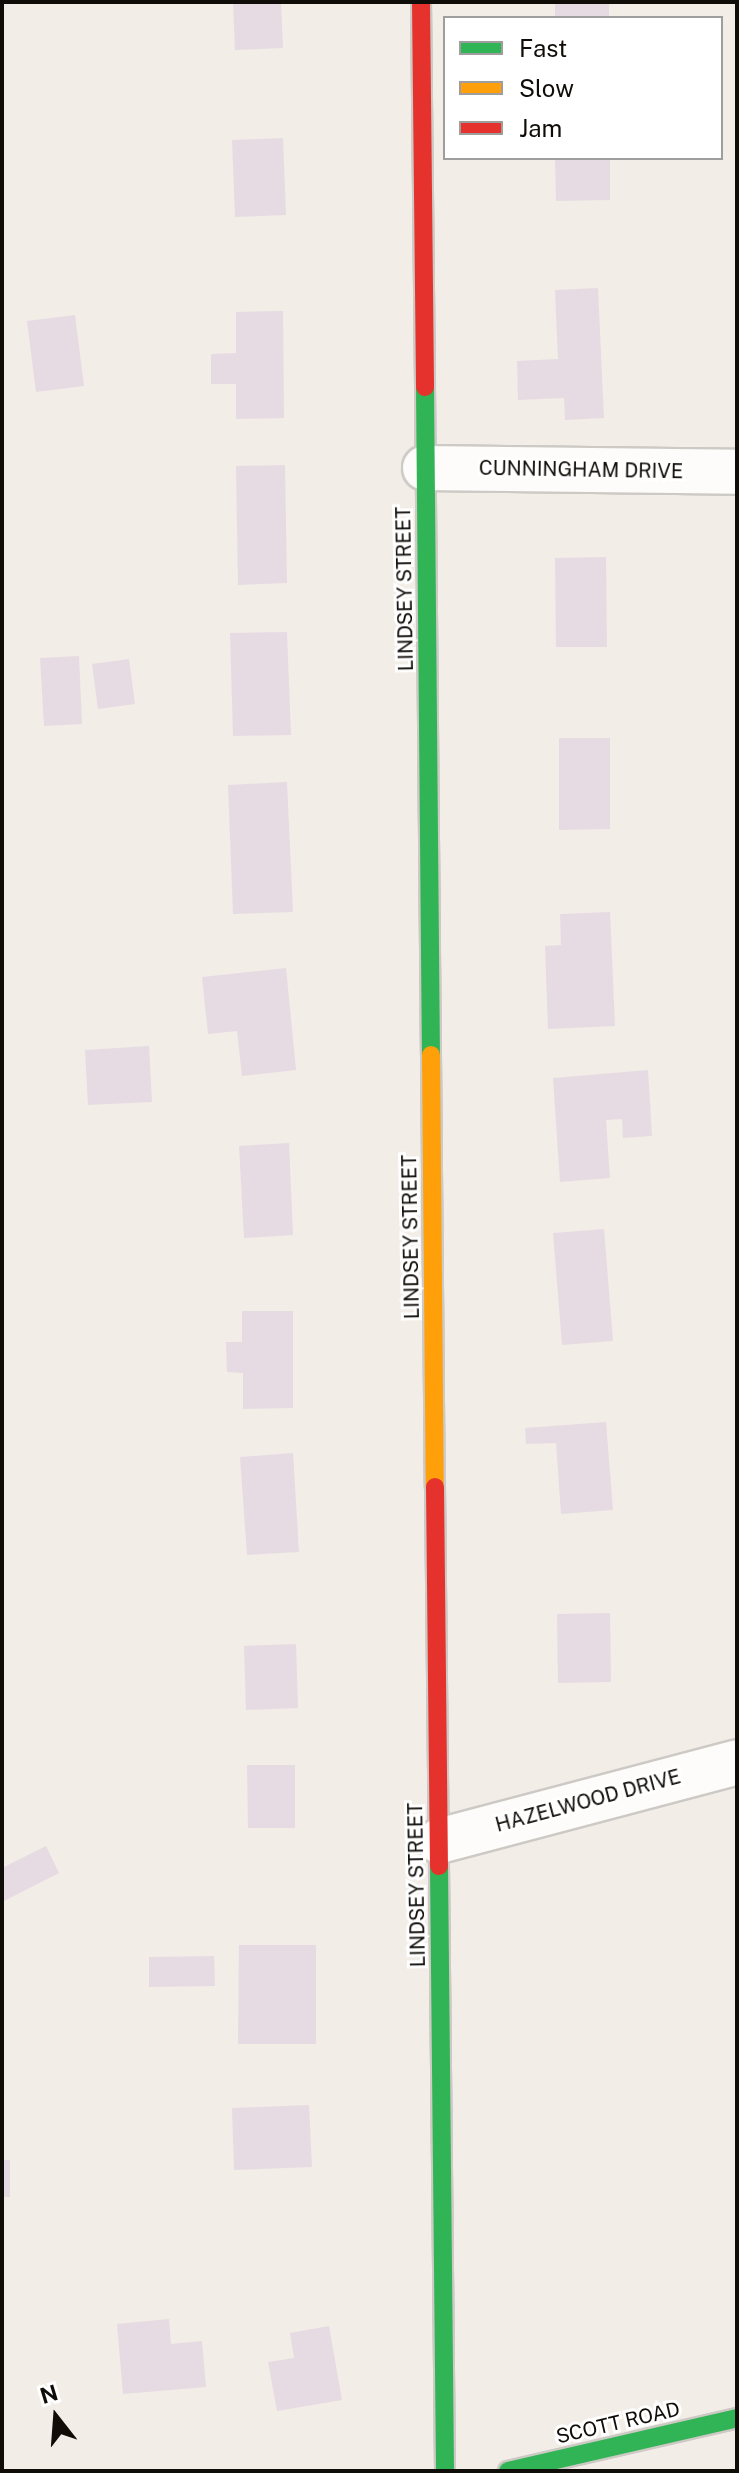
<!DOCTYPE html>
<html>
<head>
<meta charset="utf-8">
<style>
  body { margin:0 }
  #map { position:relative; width:739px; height:2473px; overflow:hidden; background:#f2ede7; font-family:"Public Sans",sans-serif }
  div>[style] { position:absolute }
  .building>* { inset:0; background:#e6dbe3 }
  .roads { filter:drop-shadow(2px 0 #cdc9c4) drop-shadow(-2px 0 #cdc9c4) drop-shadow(0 2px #cdc9c4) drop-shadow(0 -2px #cdc9c4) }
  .street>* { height:44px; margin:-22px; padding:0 22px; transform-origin:22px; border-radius:22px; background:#fdfcfb }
  .fast>* { height:18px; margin:-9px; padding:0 9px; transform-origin:9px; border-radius:9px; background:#30b455 }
  .slow>* { height:18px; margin:-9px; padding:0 9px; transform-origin:9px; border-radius:9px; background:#ff9f0a }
  .jam>* { height:18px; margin:-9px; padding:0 9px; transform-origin:9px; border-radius:9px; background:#e5322d }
  span { translate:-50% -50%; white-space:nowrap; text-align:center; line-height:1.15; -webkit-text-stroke:6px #fff; paint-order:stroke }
  .street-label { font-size:20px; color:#100d09 }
  .frame { position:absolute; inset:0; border:4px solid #100d09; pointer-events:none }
  .legend { position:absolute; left:443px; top:16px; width:280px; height:144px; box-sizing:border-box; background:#fff; border:2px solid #9f9e9d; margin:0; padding:10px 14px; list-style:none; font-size:24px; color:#100d09 }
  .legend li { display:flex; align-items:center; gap:16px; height:40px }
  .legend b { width:40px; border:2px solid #9f9e9d }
  .north { position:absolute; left:16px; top:2377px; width:80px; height:80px; -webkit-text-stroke:6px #fff; paint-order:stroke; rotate:343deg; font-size:22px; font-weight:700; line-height:32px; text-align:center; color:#100d09 }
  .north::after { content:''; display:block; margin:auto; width:28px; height:36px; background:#100d09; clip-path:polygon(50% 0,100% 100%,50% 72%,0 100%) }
</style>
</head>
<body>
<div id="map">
  <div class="building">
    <i style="clip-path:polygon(233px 2px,281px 2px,283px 48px,235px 50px)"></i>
    <i style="clip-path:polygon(555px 2px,609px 2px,609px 18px,555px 18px)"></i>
    <i style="clip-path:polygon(283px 138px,286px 215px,235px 217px,232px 140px)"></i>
    <i style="clip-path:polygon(555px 158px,610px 158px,610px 200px,556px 201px)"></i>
    <i style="clip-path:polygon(598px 288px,604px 418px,565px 420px,564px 398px,518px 400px,517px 361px,558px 359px,555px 290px)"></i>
    <i style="clip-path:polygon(283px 311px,284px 418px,236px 419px,236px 384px,211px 384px,211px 354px,236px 353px,236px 312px)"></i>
    <i style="clip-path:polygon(75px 315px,84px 386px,36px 392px,27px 321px)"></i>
    <i style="clip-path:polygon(285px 465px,287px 583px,238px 585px,236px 466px)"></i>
    <i style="clip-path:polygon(606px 557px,607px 647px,556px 647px,555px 558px)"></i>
    <i style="clip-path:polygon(287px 632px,291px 735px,233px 736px,230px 633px)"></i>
    <i style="clip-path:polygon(79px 656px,82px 724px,44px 726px,40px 658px)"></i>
    <i style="clip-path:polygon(129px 659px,135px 704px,98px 709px,92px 664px)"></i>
    <i style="clip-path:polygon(559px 738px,610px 738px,610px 829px,559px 830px)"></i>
    <i style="clip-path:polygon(287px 782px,293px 912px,233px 914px,228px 785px)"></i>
    <i style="clip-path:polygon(610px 912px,615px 1026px,548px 1029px,545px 946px,561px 945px,560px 914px)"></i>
    <i style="clip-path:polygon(286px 968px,296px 1070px,242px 1076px,237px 1031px,208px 1034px,202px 977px)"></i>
    <i style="clip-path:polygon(149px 1046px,152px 1102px,88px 1105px,85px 1050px)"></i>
    <i style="clip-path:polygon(648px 1070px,652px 1136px,623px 1138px,622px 1119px,606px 1120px,610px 1178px,560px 1182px,553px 1078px)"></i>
    <i style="clip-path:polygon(289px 1143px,293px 1235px,244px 1238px,239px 1146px)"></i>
    <i style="clip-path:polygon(604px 1229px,613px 1341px,562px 1345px,553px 1233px)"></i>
    <i style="clip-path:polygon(242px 1311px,293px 1311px,293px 1408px,243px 1409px,243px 1373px,227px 1372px,226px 1342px,242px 1342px)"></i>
    <i style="clip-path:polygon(606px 1422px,613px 1510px,561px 1514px,556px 1443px,526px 1444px,525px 1428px)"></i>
    <i style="clip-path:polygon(293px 1453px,299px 1552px,247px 1555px,240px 1457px)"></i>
    <i style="clip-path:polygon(610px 1613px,611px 1682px,558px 1683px,557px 1614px)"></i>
    <i style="clip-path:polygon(296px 1644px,298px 1708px,246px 1710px,244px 1646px)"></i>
    <i style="clip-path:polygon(247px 1765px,295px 1765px,295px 1828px,248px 1828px)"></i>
    <i style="clip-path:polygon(46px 1846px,59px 1873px,2px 1902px,2px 1868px)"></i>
    <i style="clip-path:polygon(239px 1945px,316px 1945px,316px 2044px,238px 2044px)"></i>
    <i style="clip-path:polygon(214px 1956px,215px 1986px,149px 1987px,149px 1957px)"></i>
    <i style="clip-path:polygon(309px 2105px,312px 2167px,234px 2170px,232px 2108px)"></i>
    <i style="clip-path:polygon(2px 2160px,10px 2160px,10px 2197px,2px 2197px)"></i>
    <i style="clip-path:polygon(169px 2319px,171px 2344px,202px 2341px,206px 2387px,123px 2394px,117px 2324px)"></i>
    <i style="clip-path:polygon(329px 2326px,342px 2400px,277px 2411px,268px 2362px,294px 2358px,290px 2333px)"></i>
  </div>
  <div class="roads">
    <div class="street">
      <i style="left:425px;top:468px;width:312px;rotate:0.7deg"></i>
      <i style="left:439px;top:1841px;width:308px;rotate:-14.8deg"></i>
    </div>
    <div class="fast">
      <i style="left:425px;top:387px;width:668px;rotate:89.49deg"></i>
      <i style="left:439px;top:1866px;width:605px;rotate:89.43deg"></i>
      <i style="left:508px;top:2471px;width:235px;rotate:-13deg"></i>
    </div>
    <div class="slow">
      <i style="left:431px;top:1055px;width:432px;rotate:89.5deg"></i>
    </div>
    <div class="jam">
      <i style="left:421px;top:2px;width:385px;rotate:89.4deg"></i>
      <i style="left:435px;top:1487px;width:379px;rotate:89.4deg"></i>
    </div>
  </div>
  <div class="street-label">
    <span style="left:581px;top:470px;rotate:1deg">CUNNINGHAM DRIVE</span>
    <span style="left:405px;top:589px;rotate:-91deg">LINDSEY STREET</span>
    <span style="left:411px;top:1237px;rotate:-91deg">LINDSEY STREET</span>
    <span style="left:588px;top:1801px;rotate:-15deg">HAZELWOOD DRIVE</span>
    <span style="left:417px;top:1885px;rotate:-91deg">LINDSEY STREET</span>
    <span style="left:618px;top:2423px;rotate:-13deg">SCOTT ROAD</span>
  </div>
  <div class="frame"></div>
  <ul class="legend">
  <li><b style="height:10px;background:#30b455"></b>Fast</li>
  <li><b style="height:10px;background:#ff9f0a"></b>Slow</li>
  <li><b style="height:10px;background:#e5322d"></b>Jam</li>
  </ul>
  <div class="north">N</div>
</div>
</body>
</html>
